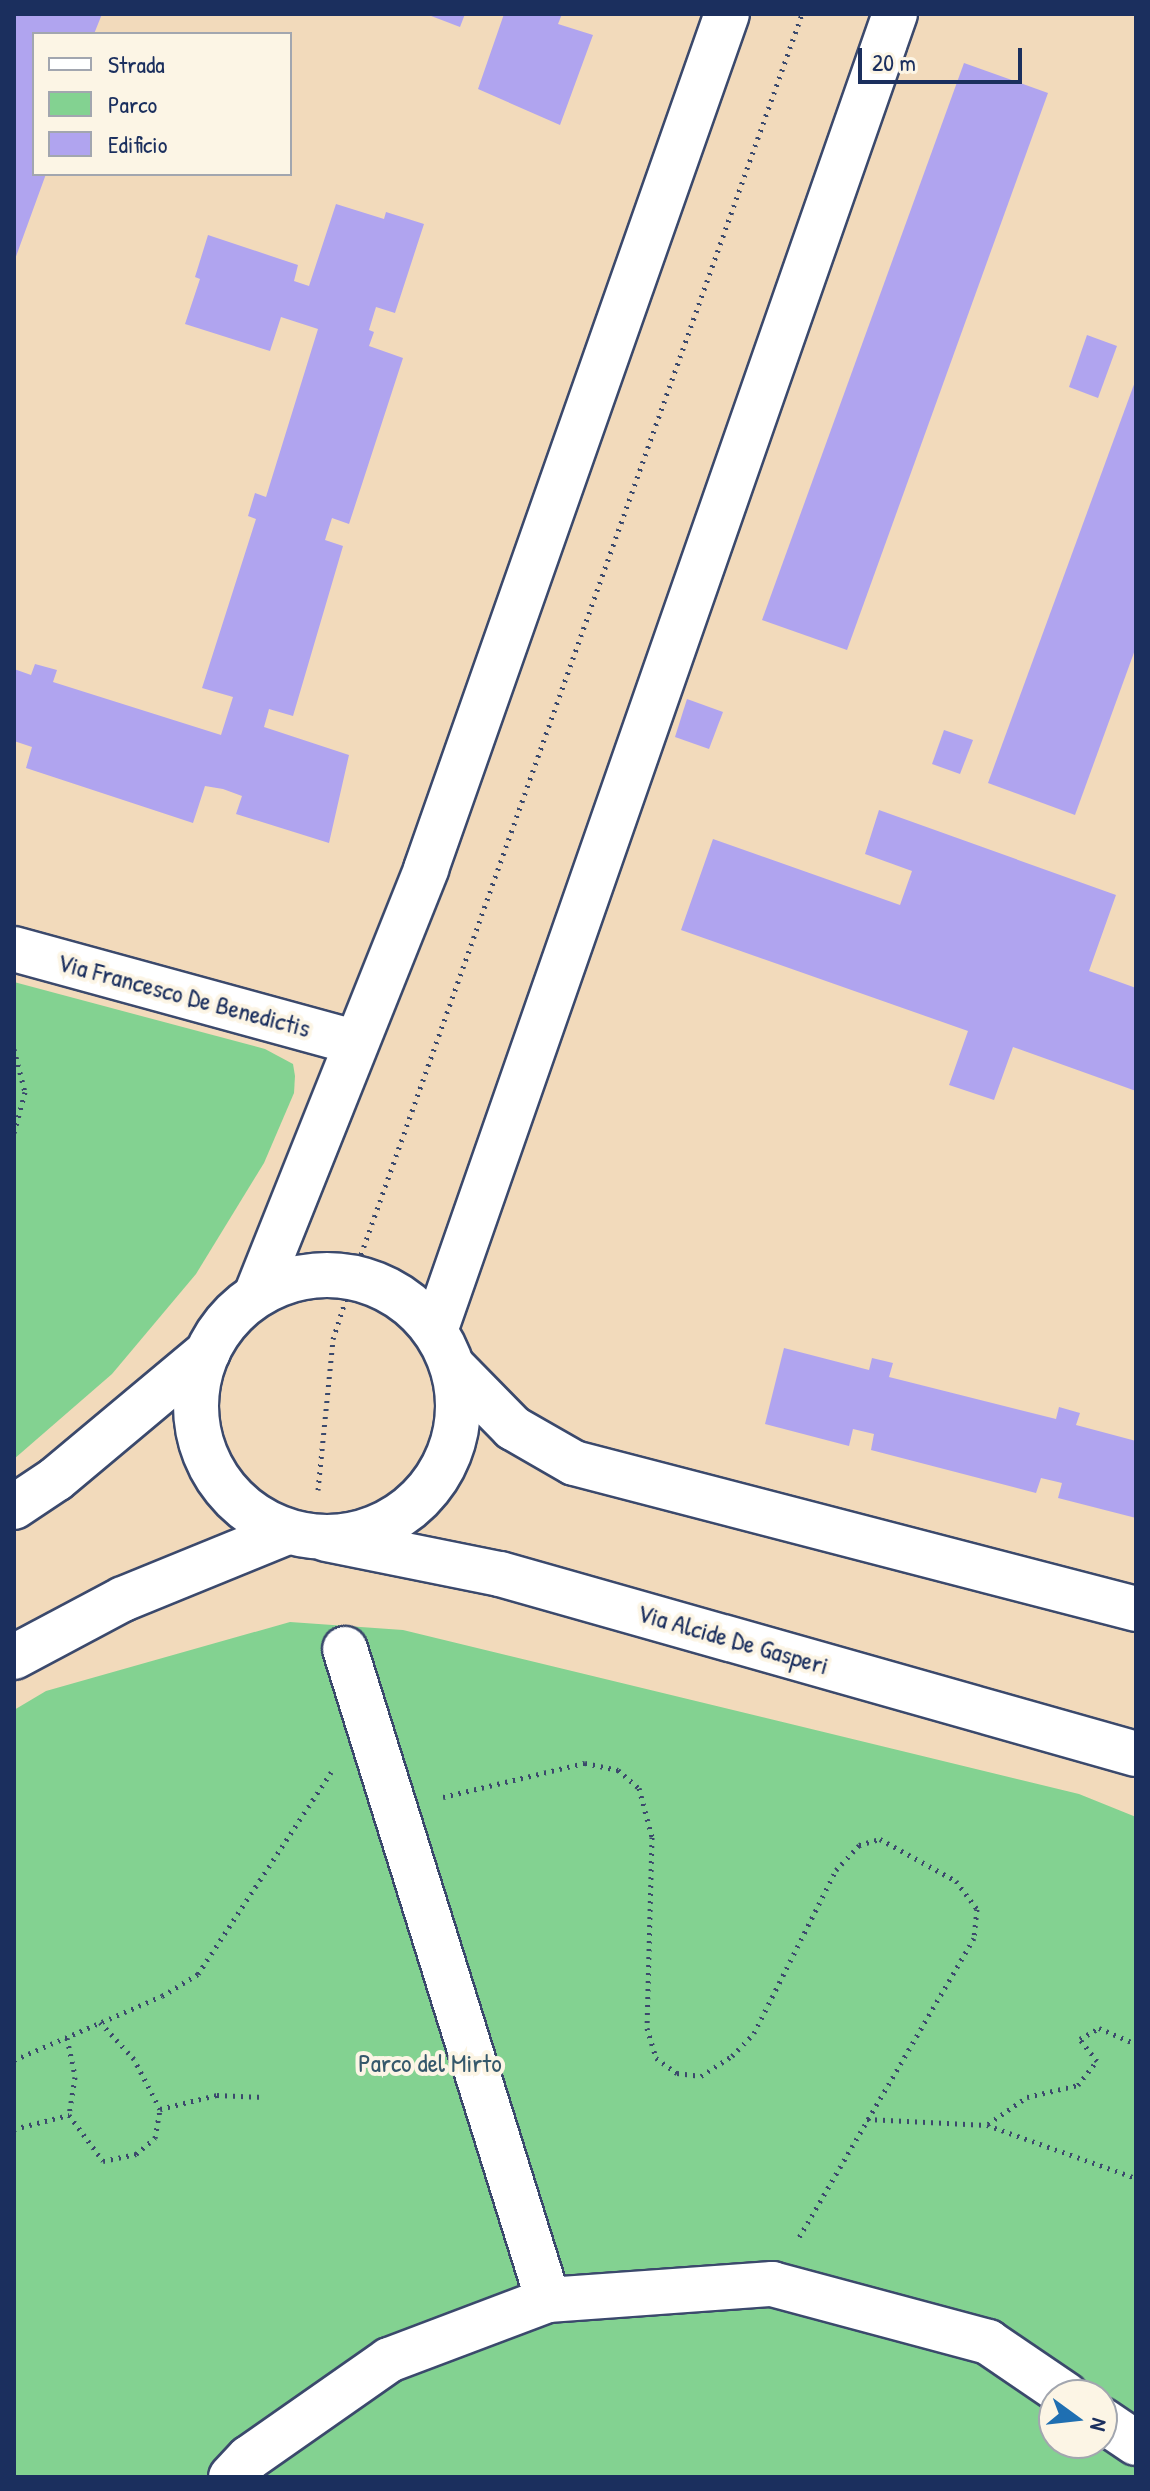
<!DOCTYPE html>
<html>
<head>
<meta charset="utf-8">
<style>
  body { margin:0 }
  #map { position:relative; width:1150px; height:2491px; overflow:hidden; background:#f2dabb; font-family:"Patrick Hand",sans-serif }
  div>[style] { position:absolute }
  .green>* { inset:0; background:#83d291 }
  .building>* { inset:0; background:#b0a4ef }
  .path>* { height:5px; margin-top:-2.5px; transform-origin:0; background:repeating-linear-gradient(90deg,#3b496c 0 2px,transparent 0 8px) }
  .roads { filter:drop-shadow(2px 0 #3b496c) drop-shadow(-2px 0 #3b496c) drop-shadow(0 2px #3b496c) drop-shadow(0 -2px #3b496c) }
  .minor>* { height:44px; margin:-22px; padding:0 22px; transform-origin:22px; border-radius:22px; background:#fff }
  .minor>.ring { margin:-22px; padding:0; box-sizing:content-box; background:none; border:44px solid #fff; border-radius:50% }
  span { translate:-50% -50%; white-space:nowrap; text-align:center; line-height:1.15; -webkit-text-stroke:8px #fcf5e5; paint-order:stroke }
  .street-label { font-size:26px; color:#1b2f5e }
  .park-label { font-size:26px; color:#35586b }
  .frame { position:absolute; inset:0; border:16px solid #1b2f5e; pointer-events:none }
  .legend { position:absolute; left:32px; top:32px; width:260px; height:144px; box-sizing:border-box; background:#fcf5e5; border:2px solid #a2a6af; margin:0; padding:10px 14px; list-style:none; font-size:24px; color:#1b2f5e }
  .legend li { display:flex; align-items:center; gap:16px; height:40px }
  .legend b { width:40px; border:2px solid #a2a6af }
  .north { position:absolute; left:1038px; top:2379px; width:80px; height:80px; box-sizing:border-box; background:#fcf5e5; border:2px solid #a2a6af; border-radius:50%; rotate:105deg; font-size:22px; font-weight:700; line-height:32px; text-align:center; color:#1b2f5e }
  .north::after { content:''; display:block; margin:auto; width:28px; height:36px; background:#1f6fb2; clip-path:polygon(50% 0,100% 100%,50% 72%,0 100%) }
  .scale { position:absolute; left:858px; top:48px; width:164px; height:36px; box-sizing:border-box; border:4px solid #1b2f5e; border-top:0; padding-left:10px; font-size:24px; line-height:28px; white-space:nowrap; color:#1b2f5e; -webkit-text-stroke:6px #fcf5e5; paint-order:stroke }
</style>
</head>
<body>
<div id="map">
  <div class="green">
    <i style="clip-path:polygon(14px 982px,265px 1049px,293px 1064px,295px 1076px,294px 1093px,264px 1163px,196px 1274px,112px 1374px,14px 1459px)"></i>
    <i style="clip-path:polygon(evenodd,290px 1622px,403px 1630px,1079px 1794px,1136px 1817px,1136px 2477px,14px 2477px,14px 1710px,46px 1691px,290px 1622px,1054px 2395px,1102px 2395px,1102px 2443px,1054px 2443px,1054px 2395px)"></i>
  </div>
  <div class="building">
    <i style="clip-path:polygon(14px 14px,102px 14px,94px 34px,34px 34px,34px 174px,46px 174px,14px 262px)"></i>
    <i style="clip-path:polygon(426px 14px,465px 14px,460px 27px)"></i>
    <i style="clip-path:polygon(504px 14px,562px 14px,558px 24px,593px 35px,560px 125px,478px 89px)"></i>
    <i style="clip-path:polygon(964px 63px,1048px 93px,847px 650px,762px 620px)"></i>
    <i style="clip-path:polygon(336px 204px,384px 219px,386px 212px,424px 224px,395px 313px,376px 307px,369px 330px,374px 332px,369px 346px,403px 358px,349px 524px,332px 518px,325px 540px,343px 546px,293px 716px,269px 709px,264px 727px,349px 755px,329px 843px,236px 814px,242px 796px,223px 789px,205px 786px,193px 823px,26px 768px,32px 747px,14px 741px,14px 669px,31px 675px,35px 664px,57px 670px,53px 682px,221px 735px,233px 697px,202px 688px,256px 519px,248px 516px,255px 493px,266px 497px,318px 329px,281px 317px,270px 351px,185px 324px,200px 279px,195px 277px,208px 235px,298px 265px,294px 281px,309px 286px)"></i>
    <i style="clip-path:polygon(1087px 335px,1117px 346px,1098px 398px,1069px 387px)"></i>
    <i style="clip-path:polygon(1136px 379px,1136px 647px,1075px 815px,988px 783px)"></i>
    <i style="clip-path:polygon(687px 699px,723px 712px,709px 749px,675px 737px)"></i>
    <i style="clip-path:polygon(944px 730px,973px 740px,960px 774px,932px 764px)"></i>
    <i style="clip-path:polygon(879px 810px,1116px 895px,1089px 971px,1136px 988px,1136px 1091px,1013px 1047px,994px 1100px,949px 1085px,968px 1031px,681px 930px,713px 839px,900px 905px,912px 871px,865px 854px)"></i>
    <i style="clip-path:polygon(784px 1348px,869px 1370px,872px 1358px,893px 1363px,889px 1377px,1056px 1419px,1059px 1407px,1080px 1413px,1076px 1425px,1136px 1441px,1136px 1518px,1058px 1498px,1062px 1483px,1041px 1478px,1036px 1493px,871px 1450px,874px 1434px,853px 1429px,849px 1446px,765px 1424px)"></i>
  </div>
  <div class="path">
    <i style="left:14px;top:1049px;width:44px;rotate:75.7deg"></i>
    <i style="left:25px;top:1092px;width:42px;rotate:105deg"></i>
    <i style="left:318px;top:1490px;width:152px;rotate:-84.3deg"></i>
    <i style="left:333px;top:1339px;width:65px;rotate:-72.1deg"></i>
    <i style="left:353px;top:1277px;width:1340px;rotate:-70.43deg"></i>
    <i style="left:443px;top:1797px;width:146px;rotate:-13.5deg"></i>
    <i style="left:585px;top:1763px;width:34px;rotate:12deg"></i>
    <i style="left:618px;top:1770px;width:28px;rotate:41deg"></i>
    <i style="left:639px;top:1788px;width:51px;rotate:75.1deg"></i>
    <i style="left:652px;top:1837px;width:191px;rotate:91.5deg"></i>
    <i style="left:647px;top:2028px;width:31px;rotate:73deg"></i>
    <i style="left:656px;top:2058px;width:26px;rotate:36deg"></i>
    <i style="left:677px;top:2073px;width:24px;rotate:7deg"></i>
    <i style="left:701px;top:2076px;width:37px;rotate:-33deg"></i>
    <i style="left:732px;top:2056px;width:32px;rotate:-46deg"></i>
    <i style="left:754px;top:2033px;width:182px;rotate:-63.3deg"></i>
    <i style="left:836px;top:1870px;width:34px;rotate:-47deg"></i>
    <i style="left:859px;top:1845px;width:22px;rotate:-16deg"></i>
    <i style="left:880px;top:1839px;width:87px;rotate:28.9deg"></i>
    <i style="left:956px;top:1881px;width:35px;rotate:53deg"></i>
    <i style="left:977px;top:1909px;width:29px;rotate:96deg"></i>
    <i style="left:974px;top:1938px;width:349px;rotate:120.3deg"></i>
    <i style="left:67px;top:2038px;width:40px;rotate:78deg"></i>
    <i style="left:75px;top:2077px;width:38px;rotate:99deg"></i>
    <i style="left:69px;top:2115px;width:57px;rotate:53.5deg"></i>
    <i style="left:103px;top:2161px;width:34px;rotate:-12deg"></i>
    <i style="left:136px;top:2154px;width:25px;rotate:-40deg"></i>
    <i style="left:155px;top:2138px;width:29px;rotate:-80deg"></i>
    <i style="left:160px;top:2109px;width:56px;rotate:-117.5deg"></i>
    <i style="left:134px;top:2059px;width:50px;rotate:-132.6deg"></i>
    <i style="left:14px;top:2060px;width:161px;rotate:-23.4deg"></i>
    <i style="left:162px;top:1996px;width:42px;rotate:-31.4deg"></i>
    <i style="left:198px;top:1974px;width:242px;rotate:-56.6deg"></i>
    <i style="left:160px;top:2109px;width:59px;rotate:-13.8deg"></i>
    <i style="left:217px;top:2095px;width:46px;rotate:2.5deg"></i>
    <i style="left:867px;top:2119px;width:120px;rotate:2.9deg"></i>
    <i style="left:987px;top:2125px;width:158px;rotate:19.6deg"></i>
    <i style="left:988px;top:2124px;width:47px;rotate:-34.7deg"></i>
    <i style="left:1027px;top:2097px;width:52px;rotate:-13.2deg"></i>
    <i style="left:1078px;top:2085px;width:31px;rotate:-52deg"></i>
    <i style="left:1097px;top:2061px;width:28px;rotate:-128deg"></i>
    <i style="left:1080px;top:2039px;width:22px;rotate:-30deg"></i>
    <i style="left:1099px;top:2028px;width:40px;rotate:23.4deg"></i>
    <i style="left:14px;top:2129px;width:57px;rotate:-14.3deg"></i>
  </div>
  <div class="roads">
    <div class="minor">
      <i style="left:14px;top:949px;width:352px;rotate:15.3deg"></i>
      <i class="ring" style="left:196px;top:1275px;width:218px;height:218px"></i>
      <i style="left:256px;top:1295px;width:459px;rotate:-68.2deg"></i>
      <i style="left:426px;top:869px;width:906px;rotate:-70.61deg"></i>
      <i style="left:435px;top:1331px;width:1395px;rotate:-70.75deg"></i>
      <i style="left:454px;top:1368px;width:84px;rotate:45.5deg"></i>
      <i style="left:513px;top:1428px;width:70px;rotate:29.8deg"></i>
      <i style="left:574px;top:1463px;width:581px;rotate:14.56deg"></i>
      <i style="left:14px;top:1507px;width:50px;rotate:-33.7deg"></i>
      <i style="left:56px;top:1479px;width:198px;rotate:-39.9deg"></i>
      <i style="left:326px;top:1539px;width:177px;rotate:11.4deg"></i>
      <i style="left:500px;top:1574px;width:661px;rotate:15.8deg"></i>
      <i style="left:345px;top:1649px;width:682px;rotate:72.68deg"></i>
      <i style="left:14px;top:1657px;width:123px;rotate:-28deg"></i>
      <i style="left:123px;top:1599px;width:175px;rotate:-22.2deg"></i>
      <i style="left:1102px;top:2420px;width:41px;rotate:34.1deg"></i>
      <i style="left:231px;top:2477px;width:26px;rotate:-47deg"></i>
      <i style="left:249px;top:2458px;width:171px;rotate:-35deg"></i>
      <i style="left:389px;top:2360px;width:170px;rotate:-20.7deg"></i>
      <i style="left:548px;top:2300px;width:225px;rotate:-4.1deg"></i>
      <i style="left:772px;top:2284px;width:224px;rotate:15deg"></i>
      <i style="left:988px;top:2342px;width:94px;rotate:34.2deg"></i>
    </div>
  </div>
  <div class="street-label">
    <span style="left:184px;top:995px;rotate:15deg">Via Francesco De Benedictis</span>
    <span style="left:733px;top:1639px;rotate:16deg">Via Alcide De Gasperi</span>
  </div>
  <div class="park-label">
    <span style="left:430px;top:2063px">Parco del Mirto</span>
  </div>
  <div class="frame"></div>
  <ul class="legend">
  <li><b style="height:10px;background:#fff"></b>Strada</li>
  <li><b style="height:22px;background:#83d291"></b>Parco</li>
  <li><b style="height:22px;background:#b0a4ef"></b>Edificio</li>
  </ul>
  <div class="north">N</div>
  <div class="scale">20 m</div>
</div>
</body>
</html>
